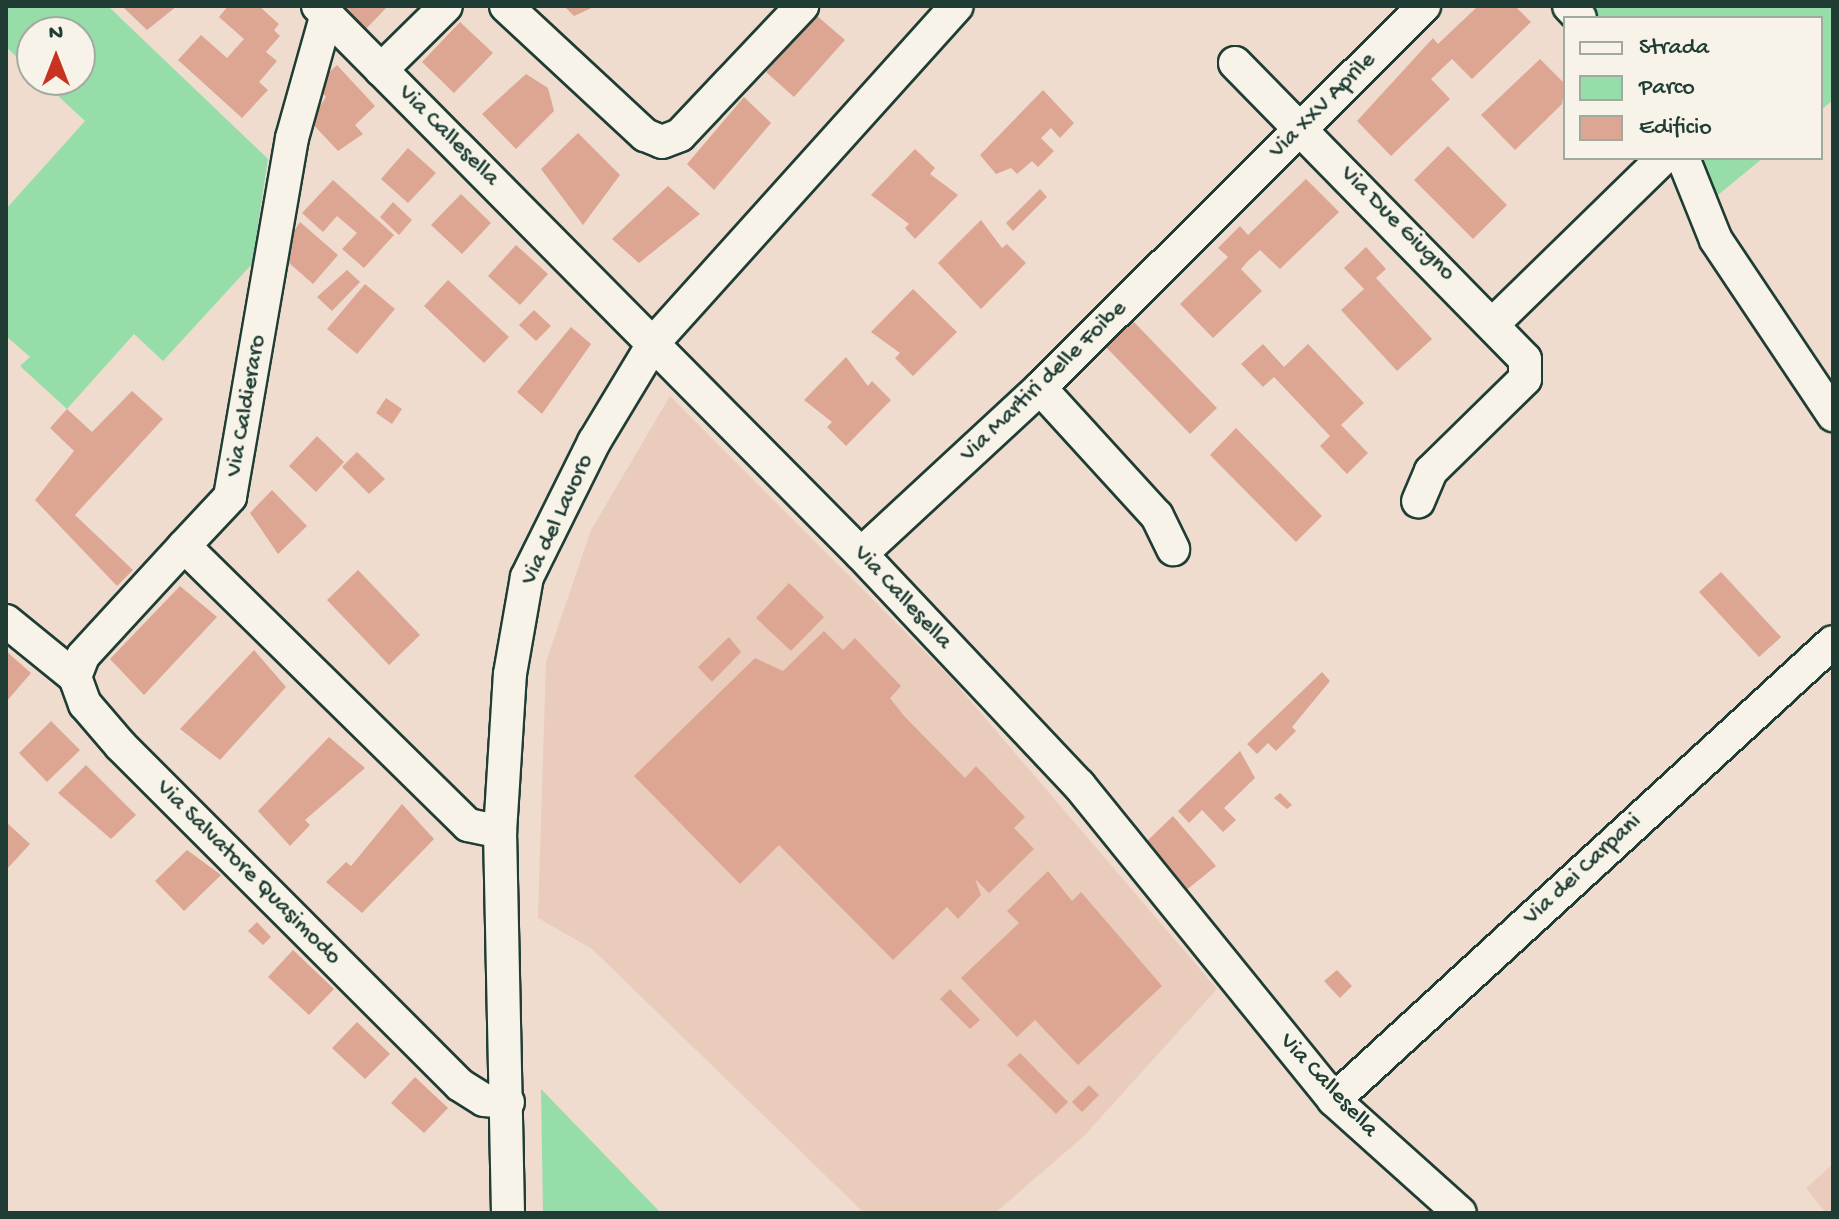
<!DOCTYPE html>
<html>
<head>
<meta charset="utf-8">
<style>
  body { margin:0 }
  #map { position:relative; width:1839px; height:1219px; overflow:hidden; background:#efdcce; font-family:"Gochi Hand",sans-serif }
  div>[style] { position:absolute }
  .built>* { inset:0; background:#e9ccbc }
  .green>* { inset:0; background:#97ddaa }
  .building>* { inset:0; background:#dca693 }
  .roads { filter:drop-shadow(2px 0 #1f3d34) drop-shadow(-2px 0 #1f3d34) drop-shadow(0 2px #1f3d34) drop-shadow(0 -2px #1f3d34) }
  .minor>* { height:32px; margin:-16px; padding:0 16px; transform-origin:16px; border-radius:16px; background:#f7f3e8 }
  span { translate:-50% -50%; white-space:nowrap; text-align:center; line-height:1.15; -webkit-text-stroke:6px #f7f3e8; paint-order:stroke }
  .street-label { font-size:24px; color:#1f3d34 }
  .frame { position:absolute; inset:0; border:8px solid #1f3d34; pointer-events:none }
  .legend { position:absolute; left:1563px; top:16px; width:260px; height:144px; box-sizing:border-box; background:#f7f3e8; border:2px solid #a1aaa0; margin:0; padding:10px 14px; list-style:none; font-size:24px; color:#1f3d34 }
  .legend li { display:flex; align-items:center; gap:16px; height:40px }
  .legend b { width:40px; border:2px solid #a1aaa0 }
  .north { position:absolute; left:16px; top:16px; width:80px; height:80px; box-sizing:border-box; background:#f7f3e8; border:2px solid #a1aaa0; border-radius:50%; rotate:0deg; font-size:22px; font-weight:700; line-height:32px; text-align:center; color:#1f3d34 }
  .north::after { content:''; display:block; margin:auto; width:28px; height:36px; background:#c8321e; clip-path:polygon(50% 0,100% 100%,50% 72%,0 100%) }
</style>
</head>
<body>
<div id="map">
  <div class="built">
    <i style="clip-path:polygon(670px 396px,950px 677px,1217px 989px,1083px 1137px,995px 1213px,864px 1213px,592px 949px,538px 918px,546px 662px,591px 530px)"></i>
    <i style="clip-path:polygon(1833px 1164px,1833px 1213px,1826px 1213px,1806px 1188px)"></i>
  </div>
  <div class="green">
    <i style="clip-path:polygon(6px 6px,108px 6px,268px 159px,252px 264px,163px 361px,134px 334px,67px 409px,20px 366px,30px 357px,6px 336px,6px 209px,85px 121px,41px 80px,80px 80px,80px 32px,32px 32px,32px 71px,6px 47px)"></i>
    <i style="clip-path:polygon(1572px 6px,1833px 6px,1833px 100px,1821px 110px,1821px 18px,1581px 18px)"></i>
    <i style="clip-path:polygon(1684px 158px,1763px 158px,1707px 204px)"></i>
    <i style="clip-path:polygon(541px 1089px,661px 1213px,543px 1213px)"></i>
  </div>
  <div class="building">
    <i style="clip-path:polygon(122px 6px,177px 6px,147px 30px)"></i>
    <i style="clip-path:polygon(228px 6px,259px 6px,279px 24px,274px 30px,280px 36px,266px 52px,277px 61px,259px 82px,268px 90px,242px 118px,178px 60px,201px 35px,227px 58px,244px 39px,219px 17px)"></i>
    <i style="clip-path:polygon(340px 6px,388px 6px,364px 31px)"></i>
    <i style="clip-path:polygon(564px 6px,596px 6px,574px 16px)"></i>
    <i style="clip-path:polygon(1478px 6px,1515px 6px,1531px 22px,1472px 79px,1452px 59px,1431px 79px,1450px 99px,1391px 156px,1357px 121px,1433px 38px,1438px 44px)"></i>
    <i style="clip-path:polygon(816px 15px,845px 40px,794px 97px,766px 72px)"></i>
    <i style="clip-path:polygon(460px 22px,493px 53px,454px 93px,422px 62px)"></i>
    <i style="clip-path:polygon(1540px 59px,1565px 84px,1562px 104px,1515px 150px,1481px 115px)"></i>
    <i style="clip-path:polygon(337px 65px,375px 106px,355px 125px,363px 134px,338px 151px,310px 121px,326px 97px,319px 89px,324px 77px)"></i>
    <i style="clip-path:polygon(526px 74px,548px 88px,554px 111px,516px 149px,482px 114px)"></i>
    <i style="clip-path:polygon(1043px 90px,1074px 123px,1060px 138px,1051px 128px,1041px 138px,1054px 151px,1038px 167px,1032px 161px,1017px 174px,1011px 168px,996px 174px,980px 155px)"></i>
    <i style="clip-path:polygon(744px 97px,771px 123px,714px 190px,687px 164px)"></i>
    <i style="clip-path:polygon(578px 133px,620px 175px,583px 225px,541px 169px)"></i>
    <i style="clip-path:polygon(1448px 146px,1507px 205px,1473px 239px,1414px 180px)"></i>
    <i style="clip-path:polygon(408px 148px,436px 173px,408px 203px,381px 179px)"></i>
    <i style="clip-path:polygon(915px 149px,935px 168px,930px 174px,958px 195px,915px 239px,905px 228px,909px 224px,871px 195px)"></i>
    <i style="clip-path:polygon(1306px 179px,1339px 212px,1280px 269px,1260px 250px,1248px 261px,1241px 269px,1262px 291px,1213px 338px,1180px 304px,1228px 257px,1218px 248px,1240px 226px,1248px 235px)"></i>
    <i style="clip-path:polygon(333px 180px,394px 235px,364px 268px,342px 249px,357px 233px,337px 216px,323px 232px,302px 213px)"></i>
    <i style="clip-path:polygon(668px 186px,700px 214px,639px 263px,612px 239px)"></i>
    <i style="clip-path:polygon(1040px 189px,1047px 197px,1013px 231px,1006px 223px)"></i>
    <i style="clip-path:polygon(461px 194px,491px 223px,462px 254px,431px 225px)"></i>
    <i style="clip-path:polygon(393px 202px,412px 220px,399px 235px,380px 217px)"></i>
    <i style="clip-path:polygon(981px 220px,1002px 248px,1007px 244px,1026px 263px,981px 309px,938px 263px)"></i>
    <i style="clip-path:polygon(300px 222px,338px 255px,313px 284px,279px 254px)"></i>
    <i style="clip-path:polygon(516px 245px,548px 274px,520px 305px,488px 276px)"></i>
    <i style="clip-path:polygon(1366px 247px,1386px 269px,1376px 278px,1432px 339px,1397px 371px,1341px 310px,1364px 289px,1344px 268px)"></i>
    <i style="clip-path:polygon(347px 270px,360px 282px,332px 311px,317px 297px)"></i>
    <i style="clip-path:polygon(448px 280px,509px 337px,484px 363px,424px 306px)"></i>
    <i style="clip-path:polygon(365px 284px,395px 309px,357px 354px,327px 329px)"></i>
    <i style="clip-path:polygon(913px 289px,957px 332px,913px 376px,895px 358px,900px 353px,871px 332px)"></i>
    <i style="clip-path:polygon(534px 310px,551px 326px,536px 341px,519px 325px)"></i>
    <i style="clip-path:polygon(1132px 320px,1217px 408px,1190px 434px,1106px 347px)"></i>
    <i style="clip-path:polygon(571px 327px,591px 344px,542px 414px,517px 392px)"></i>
    <i style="clip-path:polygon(1263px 344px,1284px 367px,1308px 344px,1364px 403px,1341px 425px,1368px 453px,1347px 474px,1320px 446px,1330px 436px,1274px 377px,1263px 387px,1241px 364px)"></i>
    <i style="clip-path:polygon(846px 357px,868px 386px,872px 381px,891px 400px,846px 446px,827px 427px,832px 422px,804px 400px)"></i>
    <i style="clip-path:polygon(132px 391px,163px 419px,75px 515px,133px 570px,117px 586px,35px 500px,74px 451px,50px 428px,67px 409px,92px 432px)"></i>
    <i style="clip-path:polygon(386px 398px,402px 409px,392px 424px,376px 413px)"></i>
    <i style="clip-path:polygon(1236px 428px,1322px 516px,1296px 542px,1210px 455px)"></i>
    <i style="clip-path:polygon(317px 436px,344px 462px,316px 492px,289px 466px)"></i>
    <i style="clip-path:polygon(357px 452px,385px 479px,369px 494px,342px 467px)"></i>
    <i style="clip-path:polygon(272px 490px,307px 526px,278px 554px,250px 513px)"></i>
    <i style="clip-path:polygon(358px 570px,420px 635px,389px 665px,327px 600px)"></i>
    <i style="clip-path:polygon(1721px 572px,1781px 637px,1759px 657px,1699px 592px)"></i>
    <i style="clip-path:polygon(789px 583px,824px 617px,791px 651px,756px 618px)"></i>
    <i style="clip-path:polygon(180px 586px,217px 617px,144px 695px,110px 659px)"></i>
    <i style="clip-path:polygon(824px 631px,843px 650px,855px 638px,901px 686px,890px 698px,904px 716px,965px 778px,976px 766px,1025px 817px,1014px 828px,1034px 849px,989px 893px,975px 879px,981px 895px,958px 919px,947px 907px,893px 960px,779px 845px,740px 884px,634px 776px,755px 658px,783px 671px)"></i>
    <i style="clip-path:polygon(729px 637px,741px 652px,712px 682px,698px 667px)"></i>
    <i style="clip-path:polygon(254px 650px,286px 687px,220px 760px,180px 729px)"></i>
    <i style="clip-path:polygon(6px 651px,31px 673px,6px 702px)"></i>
    <i style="clip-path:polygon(1322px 672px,1330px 681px,1292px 727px,1296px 731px,1276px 751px,1268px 743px,1257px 754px,1247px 744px)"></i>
    <i style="clip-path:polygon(51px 721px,80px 750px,47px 782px,19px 753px)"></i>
    <i style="clip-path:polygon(329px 737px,365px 768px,305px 820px,310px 825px,290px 846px,258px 811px)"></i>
    <i style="clip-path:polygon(1240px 751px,1255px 778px,1224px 808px,1236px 820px,1223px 832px,1202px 810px,1189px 823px,1178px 811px)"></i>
    <i style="clip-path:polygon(86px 765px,136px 815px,111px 839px,58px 793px)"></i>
    <i style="clip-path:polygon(1280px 793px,1292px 805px,1287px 809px,1274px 798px)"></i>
    <i style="clip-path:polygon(402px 804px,434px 839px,362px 913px,326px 882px,346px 862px,351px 866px)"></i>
    <i style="clip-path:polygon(1173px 816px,1216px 866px,1184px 892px,1144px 844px)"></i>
    <i style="clip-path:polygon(6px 822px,30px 844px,6px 870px)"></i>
    <i style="clip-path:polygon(187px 850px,221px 875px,184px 911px,155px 881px)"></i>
    <i style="clip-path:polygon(1048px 871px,1072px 901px,1081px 892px,1162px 986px,1078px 1065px,1035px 1020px,1017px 1037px,961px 978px,1019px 923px,1007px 911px)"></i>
    <i style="clip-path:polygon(257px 922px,271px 937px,263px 945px,248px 931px)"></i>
    <i style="clip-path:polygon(293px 950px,334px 989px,309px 1015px,268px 977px)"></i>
    <i style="clip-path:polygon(1337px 970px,1352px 986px,1340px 998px,1324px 981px)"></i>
    <i style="clip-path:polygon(950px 989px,980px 1020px,970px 1029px,940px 999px)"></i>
    <i style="clip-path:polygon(357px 1022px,390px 1054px,365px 1079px,332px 1048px)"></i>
    <i style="clip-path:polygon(1020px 1053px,1068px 1102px,1056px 1114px,1007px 1065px)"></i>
    <i style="clip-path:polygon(415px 1077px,448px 1108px,424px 1133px,391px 1103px)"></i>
    <i style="clip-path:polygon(1089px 1085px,1099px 1095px,1082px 1112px,1072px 1102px)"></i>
  </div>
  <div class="roads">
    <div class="minor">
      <i style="left:318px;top:6px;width:771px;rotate:45.26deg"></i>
      <i style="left:861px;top:554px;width:318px;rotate:46.7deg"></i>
      <i style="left:1079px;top:785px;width:405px;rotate:51deg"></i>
      <i style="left:1334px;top:1100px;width:169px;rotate:41.9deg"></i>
      <i style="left:506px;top:6px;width:190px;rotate:42.9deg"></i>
      <i style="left:645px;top:135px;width:18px;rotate:22deg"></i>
      <i style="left:662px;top:142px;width:19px;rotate:-21deg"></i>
      <i style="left:680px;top:135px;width:178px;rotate:-46.6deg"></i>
      <i style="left:1569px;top:6px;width:16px;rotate:47deg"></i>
      <i style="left:326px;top:17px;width:126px;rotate:105.7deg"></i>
      <i style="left:292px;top:138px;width:364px;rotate:99.8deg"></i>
      <i style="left:230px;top:497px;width:67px;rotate:133.2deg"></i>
      <i style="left:184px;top:546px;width:398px;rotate:44.5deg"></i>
      <i style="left:468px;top:825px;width:33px;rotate:12deg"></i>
      <i style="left:1235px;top:63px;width:414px;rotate:45.6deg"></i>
      <i style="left:1525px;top:359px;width:20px;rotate:90deg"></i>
      <i style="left:1525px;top:379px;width:132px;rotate:135.6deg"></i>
      <i style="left:1431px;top:471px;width:33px;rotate:113deg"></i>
      <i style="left:381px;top:70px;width:91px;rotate:-44.6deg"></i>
      <i style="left:1683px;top:158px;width:88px;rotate:68.1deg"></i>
      <i style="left:1716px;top:240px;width:211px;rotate:56.2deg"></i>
      <i style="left:1494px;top:323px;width:236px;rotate:-44.3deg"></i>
      <i style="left:1040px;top:388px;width:173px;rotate:47.6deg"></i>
      <i style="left:1157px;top:516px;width:37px;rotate:64deg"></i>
      <i style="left:861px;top:554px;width:244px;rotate:-42.8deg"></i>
      <i style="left:1040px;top:388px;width:542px;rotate:-44.85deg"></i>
      <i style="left:6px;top:621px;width:89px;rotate:39.1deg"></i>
      <i style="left:75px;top:677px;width:29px;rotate:70deg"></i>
      <i style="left:85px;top:704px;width:55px;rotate:49.4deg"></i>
      <i style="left:121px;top:746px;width:479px;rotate:45deg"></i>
      <i style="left:460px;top:1085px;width:28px;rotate:32deg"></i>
      <i style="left:484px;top:1100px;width:24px;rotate:5deg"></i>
      <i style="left:75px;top:677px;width:22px;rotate:-69deg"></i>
      <i style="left:83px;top:656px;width:149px;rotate:-47.4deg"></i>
      <i style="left:1334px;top:1100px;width:677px;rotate:-42.55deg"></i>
      <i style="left:508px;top:1213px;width:381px;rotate:-91.2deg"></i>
      <i style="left:500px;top:832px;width:158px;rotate:-86.4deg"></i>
      <i style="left:510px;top:674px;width:98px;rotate:-80.1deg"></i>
      <i style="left:527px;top:577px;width:151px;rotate:-63.6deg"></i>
      <i style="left:594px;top:442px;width:118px;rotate:-58.9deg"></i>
      <i style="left:655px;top:341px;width:451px;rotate:-48deg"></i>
    </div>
  </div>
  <div class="street-label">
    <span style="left:1323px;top:106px;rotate:-45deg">Via XXV Aprile</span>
    <span style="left:448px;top:136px;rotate:45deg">Via Callesella</span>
    <span style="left:1397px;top:224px;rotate:45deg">Via Due Giugno</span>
    <span style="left:1044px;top:382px;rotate:-44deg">Via Martiri delle Foibe</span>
    <span style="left:247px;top:406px;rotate:-80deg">Via Caldieraro</span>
    <span style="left:558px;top:520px;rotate:-65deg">Via del Lavoro</span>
    <span style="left:902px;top:598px;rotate:47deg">Via Callesella</span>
    <span style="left:1583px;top:870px;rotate:-43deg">Via dei Carpani</span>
    <span style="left:248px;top:873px;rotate:45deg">Via Salvatore Quasimodo</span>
    <span style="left:1328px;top:1086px;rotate:47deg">Via Callesella</span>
  </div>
  <div class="frame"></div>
  <ul class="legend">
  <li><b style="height:10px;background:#f7f3e8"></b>Strada</li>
  <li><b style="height:22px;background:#97ddaa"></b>Parco</li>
  <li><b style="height:22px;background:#dca693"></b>Edificio</li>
  </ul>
  <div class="north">N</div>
</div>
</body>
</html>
